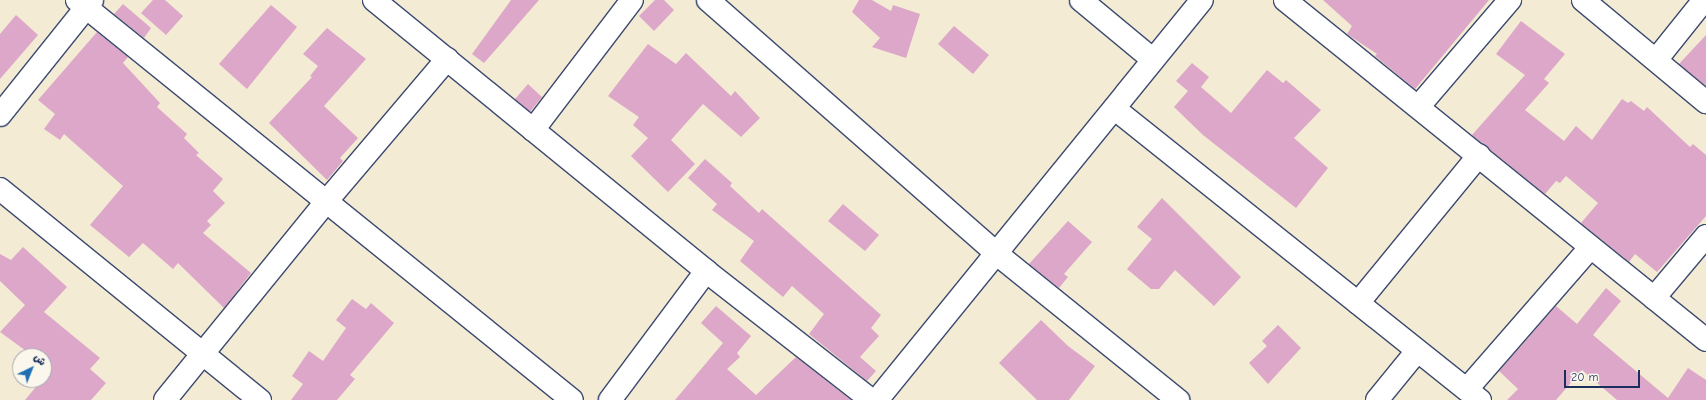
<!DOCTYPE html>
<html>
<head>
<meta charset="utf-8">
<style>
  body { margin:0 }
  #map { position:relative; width:1706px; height:400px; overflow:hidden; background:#f4ebd4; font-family:"Comic Neue","Playpen Sans Arabic",sans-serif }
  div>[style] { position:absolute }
  .building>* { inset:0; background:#dca7c8 }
  .roads { filter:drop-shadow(1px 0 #3c4b70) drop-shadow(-1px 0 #3c4b70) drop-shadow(0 1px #3c4b70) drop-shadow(0 -1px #3c4b70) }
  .minor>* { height:22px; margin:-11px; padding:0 11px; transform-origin:11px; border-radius:11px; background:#fff }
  span { translate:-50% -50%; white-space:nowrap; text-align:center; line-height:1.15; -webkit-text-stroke:3px #fbf7ec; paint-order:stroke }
  .north { position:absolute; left:12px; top:348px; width:40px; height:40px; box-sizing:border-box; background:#fbf7ec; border:1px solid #a1a7b3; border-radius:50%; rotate:43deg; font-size:11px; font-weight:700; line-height:16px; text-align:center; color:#1b2f5e }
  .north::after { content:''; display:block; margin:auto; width:14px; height:18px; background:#1f6fb2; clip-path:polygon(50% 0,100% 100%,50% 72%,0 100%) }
  .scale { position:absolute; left:1564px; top:370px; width:76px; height:18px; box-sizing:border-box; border:2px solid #1b2f5e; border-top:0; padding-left:5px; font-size:12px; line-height:14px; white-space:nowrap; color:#1b2f5e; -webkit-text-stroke:3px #fbf7ec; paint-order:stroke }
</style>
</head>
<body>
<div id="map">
  <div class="building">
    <i style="clip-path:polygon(153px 0,165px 0,183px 16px,166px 35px,141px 13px)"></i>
    <i style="clip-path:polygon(511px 0,539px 0,484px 63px,472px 54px)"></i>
    <i style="clip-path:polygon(655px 0,664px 0,674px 10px,654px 31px,639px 16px)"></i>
    <i style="clip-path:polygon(859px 0,872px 0,891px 11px,893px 5px,920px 14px,906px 58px,872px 47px,880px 38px,852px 12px)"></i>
    <i style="clip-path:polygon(1323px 0,1489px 0,1415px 89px,1375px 56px,1377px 54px,1347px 34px,1352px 26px)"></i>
    <i style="clip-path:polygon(123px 4px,151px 28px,144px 38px,114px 14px)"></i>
    <i style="clip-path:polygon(271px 5px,297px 27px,247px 89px,219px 64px)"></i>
    <i style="clip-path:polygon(16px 15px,38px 35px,0 79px,0 34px)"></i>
    <i style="clip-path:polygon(1521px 21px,1565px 54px,1544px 79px,1549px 83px,1525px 110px,1564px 141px,1576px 126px,1592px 140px,1622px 99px,1628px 103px,1631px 101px,1644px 111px,1647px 107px,1690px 147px,1693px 144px,1706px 155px,1706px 216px,1657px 272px,1635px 254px,1629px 262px,1581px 223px,1598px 203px,1566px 176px,1560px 183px,1556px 181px,1545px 194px,1472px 135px,1525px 75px,1496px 54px)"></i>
    <i style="clip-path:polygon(954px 26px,989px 55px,973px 74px,938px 44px)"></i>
    <i style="clip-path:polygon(327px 28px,366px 59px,324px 106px,358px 138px,340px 158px,343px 161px,327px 180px,269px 123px,312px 77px,310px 76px,318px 66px,303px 54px)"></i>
    <i style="clip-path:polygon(97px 32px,128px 57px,123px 63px,160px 103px,157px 107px,187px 134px,184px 138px,199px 153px,196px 155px,223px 179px,213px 191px,225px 203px,207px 221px,211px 225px,203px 233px,251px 273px,224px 308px,178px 263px,173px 269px,143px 243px,129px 257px,90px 225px,123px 186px,64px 134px,60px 140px,44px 129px,55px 114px,38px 100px)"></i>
    <i style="clip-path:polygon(1706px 35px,1706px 86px,1679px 64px)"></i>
    <i style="clip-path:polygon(648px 44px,676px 64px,686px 53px,731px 96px,735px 91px,760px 118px,741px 137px,703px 104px,671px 140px,695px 164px,668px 192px,631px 156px,648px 138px,633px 125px,639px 117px,608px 96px)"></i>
    <i style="clip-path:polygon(1192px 63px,1209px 77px,1201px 87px,1231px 113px,1267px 70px,1283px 83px,1286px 80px,1321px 110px,1294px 138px,1328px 168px,1296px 208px,1203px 135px,1174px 107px,1188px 91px,1176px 81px)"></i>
    <i style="clip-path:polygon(528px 84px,542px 97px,530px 112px,515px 99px)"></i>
    <i style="clip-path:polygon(705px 159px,732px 183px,730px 186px,759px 213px,762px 209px,881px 315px,871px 328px,879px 336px,860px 357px,876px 371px,867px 381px,809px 334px,824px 314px,792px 286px,783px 297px,740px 261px,754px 241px,712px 210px,717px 204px,688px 178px)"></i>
    <i style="clip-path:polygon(1162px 198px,1241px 277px,1214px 306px,1175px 270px,1159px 289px,1151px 289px,1127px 269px,1152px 239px,1137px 227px)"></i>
    <i style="clip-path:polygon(843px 204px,879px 235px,865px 251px,828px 221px)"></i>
    <i style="clip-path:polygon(1068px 221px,1092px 242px,1064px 274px,1068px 277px,1059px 288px,1029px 264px)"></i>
    <i style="clip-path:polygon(23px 247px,67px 287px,44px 312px,100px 358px,90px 369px,106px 383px,91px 400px,25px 400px,50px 370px,44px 365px,44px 356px,33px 356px,0 332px,25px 305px,0 281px,0 254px,11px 260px)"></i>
    <i style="clip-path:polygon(1606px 288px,1621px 301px,1593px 335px,1668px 398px,1688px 368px,1706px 380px,1706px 400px,1617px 400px,1582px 370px,1556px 400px,1507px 400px,1518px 389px,1499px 371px,1556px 306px,1577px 324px)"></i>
    <i style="clip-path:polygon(352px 299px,366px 309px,371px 303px,394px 323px,350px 375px,355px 379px,337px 400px,291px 400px,303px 384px,292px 376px,309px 351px,323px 361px,346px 328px,336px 320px)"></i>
    <i style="clip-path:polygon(716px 306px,751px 336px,737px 353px,740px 357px,727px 369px,756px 395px,796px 357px,851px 400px,675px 400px,723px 343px,701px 323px)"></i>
    <i style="clip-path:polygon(1041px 320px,1068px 346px,1095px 366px,1069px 400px,1037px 400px,999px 363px)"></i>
    <i style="clip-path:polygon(1278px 325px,1301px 348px,1268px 384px,1249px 363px,1267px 346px,1262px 341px)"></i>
  </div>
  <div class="roads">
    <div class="minor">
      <i style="left:77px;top:0;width:636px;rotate:38.94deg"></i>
      <i style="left:374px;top:0;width:429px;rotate:39.2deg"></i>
      <i style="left:706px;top:271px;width:209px;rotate:38deg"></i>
      <i style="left:708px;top:0;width:385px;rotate:41.3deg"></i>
      <i style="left:997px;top:254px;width:233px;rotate:38.9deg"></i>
      <i style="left:1081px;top:0;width:92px;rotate:39.7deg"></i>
      <i style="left:1285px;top:0;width:541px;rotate:38.92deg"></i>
      <i style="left:1583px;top:0;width:160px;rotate:39.7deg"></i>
      <i style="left:1656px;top:60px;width:77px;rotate:-51.3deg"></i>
      <i style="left:1419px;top:106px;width:140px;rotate:-49.4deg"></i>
      <i style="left:1115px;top:109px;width:467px;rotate:38.6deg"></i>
      <i style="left:0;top:115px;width:147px;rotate:-51.3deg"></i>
      <i style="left:533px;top:130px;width:163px;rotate:-52.7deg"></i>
      <i style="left:0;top:189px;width:335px;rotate:39.1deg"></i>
      <i style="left:1654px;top:298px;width:81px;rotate:-50deg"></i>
      <i style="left:1358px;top:303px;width:191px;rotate:-50.7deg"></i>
      <i style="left:1467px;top:389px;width:187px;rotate:-48.9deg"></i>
      <i style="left:165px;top:400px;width:254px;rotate:-50.9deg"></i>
      <i style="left:325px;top:203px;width:189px;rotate:-49.7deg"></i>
      <i style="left:610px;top:400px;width:161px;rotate:-53.3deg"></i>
      <i style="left:877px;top:400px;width:515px;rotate:-50.91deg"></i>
      <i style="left:1377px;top:400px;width:63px;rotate:-50.8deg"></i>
    </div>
  </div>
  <div class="north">ش</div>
  <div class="scale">20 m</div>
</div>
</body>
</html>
